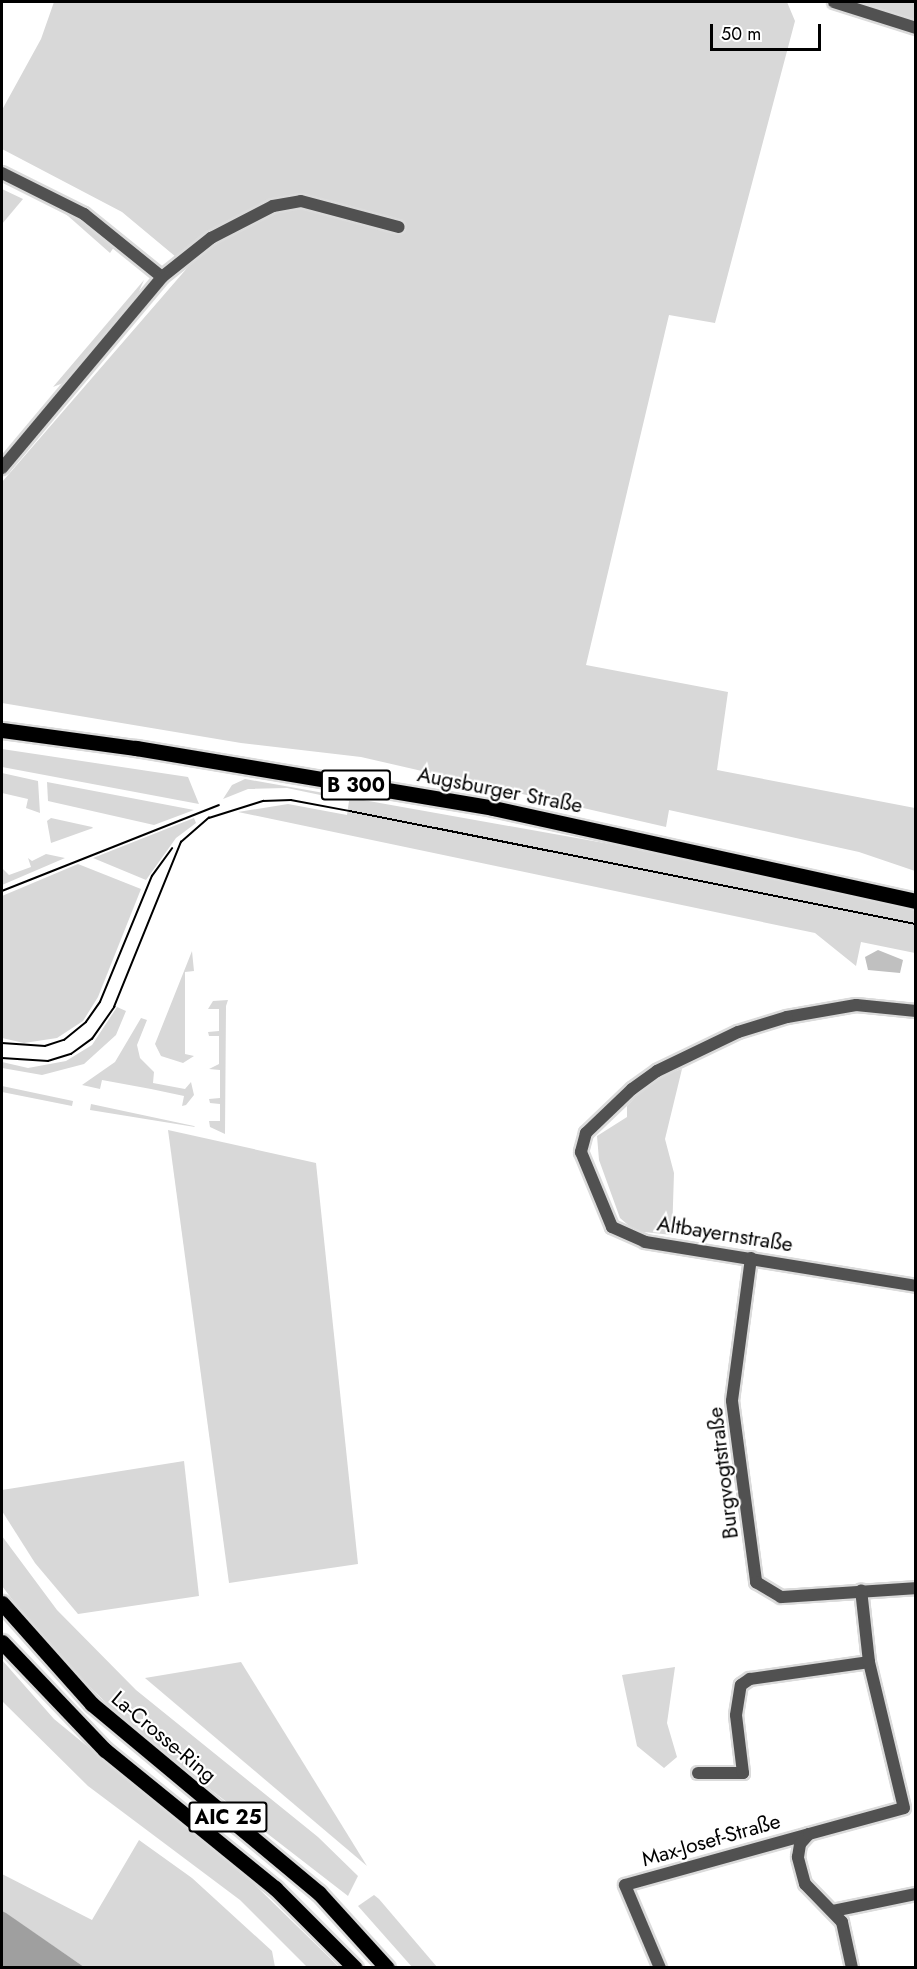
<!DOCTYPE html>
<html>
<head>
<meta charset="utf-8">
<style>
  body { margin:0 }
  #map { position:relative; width:917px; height:1969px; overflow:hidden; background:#fff; font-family:Jost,sans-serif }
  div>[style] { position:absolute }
  .green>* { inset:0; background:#d8d8d8 }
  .water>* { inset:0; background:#9f9f9f }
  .building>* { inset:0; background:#c0c0c0 }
  .roads { filter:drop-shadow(2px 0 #dbdbdb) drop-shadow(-2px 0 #dbdbdb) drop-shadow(0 2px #dbdbdb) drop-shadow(0 -2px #dbdbdb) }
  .minor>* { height:12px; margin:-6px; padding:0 6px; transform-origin:6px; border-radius:6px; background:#515151 }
  .primary>* { height:15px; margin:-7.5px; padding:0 7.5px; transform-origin:7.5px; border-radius:7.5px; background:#000 }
  .tram>* { height:1.5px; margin:-0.75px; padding:0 0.75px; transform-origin:0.75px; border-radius:0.75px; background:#000 }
  span { translate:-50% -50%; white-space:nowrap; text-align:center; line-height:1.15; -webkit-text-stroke:4.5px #fff; paint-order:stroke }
  .shield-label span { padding:2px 4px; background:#fff; border:2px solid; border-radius:4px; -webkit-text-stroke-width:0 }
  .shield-label { font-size:20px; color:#000; font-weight:700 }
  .street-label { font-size:21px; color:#000 }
  .frame { position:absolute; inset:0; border:3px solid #000; pointer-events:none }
  .scale { position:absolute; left:710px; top:24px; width:111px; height:27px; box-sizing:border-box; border:3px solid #000; border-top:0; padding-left:8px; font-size:18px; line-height:21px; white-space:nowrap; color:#000; -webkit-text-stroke:4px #fff; paint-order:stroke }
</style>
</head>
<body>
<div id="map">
  <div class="green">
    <i style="clip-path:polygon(54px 2px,787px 2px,795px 21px,715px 323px,669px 315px,586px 665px,728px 692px,717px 770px,915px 808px,915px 871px,859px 852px,669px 810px,666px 827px,361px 757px,241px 743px,2px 703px,2px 482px,188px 267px,122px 212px,2px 149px,2px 110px,41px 39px)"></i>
    <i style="clip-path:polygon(848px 2px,915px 2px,915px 22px)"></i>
    <i style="clip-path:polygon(2px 189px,23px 199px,2px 224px)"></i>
    <i style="clip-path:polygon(59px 208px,85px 223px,116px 244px,110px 253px)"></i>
    <i style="clip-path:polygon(144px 280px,136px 298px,63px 383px,53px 387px)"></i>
    <i style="clip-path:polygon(2px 749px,188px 777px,199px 804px,2px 767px)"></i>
    <i style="clip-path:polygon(2px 773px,38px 781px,40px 813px,26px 808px,28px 799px,2px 793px)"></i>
    <i style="clip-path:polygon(245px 779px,610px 844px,915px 910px,915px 953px,861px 942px,856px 966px,815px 933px,238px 812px,288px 804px,347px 815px,349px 801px,287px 788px,248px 789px,223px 799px,232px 785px)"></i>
    <i style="clip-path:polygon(47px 782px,194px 810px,154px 825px,48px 801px)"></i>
    <i style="clip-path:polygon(51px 818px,92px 827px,93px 828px,51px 843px,47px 821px)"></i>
    <i style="clip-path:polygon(194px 818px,196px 823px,176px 838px,146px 880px,93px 858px)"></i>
    <i style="clip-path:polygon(46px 854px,65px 858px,2px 885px,2px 868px,9px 875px,31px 867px,28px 858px,32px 861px)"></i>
    <i style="clip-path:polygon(78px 864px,141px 889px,98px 997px,83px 1021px,57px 1038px,24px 1043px,2px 1038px,2px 896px)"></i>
    <i style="clip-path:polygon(192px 951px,194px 971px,185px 972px,185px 1054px,194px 1056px,183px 1063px,161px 1056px,155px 1044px)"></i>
    <i style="clip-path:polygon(228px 1000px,226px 1006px,225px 1134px,210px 1127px,209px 1121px,220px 1121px,220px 1104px,210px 1103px,209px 1099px,220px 1098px,220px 1070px,209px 1069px,219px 1064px,219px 1036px,209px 1036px,208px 1032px,219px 1031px,219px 1009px,208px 1009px,213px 1001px)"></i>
    <i style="clip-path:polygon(117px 1007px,126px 1011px,116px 1035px,84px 1064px,42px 1075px,2px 1068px,2px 1062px,28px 1068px,66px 1061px,92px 1045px)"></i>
    <i style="clip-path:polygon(141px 1018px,147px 1020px,137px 1045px,140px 1058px,154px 1072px,153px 1083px,185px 1089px,191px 1082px,194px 1095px,186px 1105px,182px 1106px,184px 1096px,151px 1089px,102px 1080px,100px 1089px,82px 1085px,115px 1062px)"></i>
    <i style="clip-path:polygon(682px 1069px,665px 1139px,674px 1173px,672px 1235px,635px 1231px,620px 1218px,599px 1160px,597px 1136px,627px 1117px,627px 1106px,652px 1079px)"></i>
    <i style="clip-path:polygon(2px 1086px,73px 1101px,72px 1106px,2px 1092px)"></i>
    <i style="clip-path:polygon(91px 1104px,194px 1126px,195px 1127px,90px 1110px)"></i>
    <i style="clip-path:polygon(168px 1130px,316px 1163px,358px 1564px,229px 1583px)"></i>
    <i style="clip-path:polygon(184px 1461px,199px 1596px,78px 1614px,35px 1563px,2px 1511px,2px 1490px)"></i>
    <i style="clip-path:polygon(2px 1536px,57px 1610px,136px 1690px,318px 1837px,358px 1876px,348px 1896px,135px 1731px,48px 1646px,2px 1586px)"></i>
    <i style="clip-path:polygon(2px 1660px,54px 1719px,249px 1879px,339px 1967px,307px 1967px,240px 1900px,88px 1786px,2px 1701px)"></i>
    <i style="clip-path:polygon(241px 1662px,367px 1866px,145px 1678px)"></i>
    <i style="clip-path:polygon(675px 1667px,667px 1723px,677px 1757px,664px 1768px,637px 1746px,622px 1675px)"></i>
    <i style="clip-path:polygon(139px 1840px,192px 1878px,272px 1951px,275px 1967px,84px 1967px,2px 1911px,2px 1874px,92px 1920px)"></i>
    <i style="clip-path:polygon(374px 1895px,379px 1899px,437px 1967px,412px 1967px,358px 1906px)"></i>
  </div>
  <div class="water">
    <i style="clip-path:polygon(2px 1911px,6px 1913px,84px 1967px,2px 1967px)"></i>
  </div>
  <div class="building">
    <i style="clip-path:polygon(878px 950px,903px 960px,900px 973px,868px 970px,865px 957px)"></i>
  </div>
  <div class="roads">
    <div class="minor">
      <i style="left:834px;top:2px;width:86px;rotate:17.6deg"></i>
      <i style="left:2px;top:173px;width:92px;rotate:26.6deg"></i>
      <i style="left:84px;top:214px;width:100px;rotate:38.9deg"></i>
      <i style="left:162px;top:277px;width:63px;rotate:-38.5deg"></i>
      <i style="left:211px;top:238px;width:70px;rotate:-27.3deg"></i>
      <i style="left:273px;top:206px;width:28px;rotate:-10deg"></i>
      <i style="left:301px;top:201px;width:101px;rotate:14.9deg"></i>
      <i style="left:2px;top:468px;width:249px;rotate:-50deg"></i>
      <i style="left:916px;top:1011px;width:60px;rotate:-174.3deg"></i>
      <i style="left:856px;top:1005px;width:70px;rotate:170.1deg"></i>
      <i style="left:787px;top:1017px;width:51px;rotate:163deg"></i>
      <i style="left:738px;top:1032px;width:90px;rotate:154.3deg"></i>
      <i style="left:657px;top:1071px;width:31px;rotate:144deg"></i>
      <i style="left:632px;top:1089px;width:64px;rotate:136.3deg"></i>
      <i style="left:586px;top:1133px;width:20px;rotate:105deg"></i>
      <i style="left:581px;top:1152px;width:81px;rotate:67.5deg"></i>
      <i style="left:612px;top:1227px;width:36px;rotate:24deg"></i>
      <i style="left:645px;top:1242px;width:275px;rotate:9.2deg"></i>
      <i style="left:751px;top:1258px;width:144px;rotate:97.6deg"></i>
      <i style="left:732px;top:1401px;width:183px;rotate:82.4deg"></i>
      <i style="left:756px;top:1582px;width:29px;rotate:31deg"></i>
      <i style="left:781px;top:1597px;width:135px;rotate:-3.8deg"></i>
      <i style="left:698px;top:1773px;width:45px"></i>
      <i style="left:743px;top:1773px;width:58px;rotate:-96.9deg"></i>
      <i style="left:736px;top:1715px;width:30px;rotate:-81deg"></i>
      <i style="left:741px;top:1685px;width:11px;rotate:-34deg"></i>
      <i style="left:750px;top:1679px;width:120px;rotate:-8.1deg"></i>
      <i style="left:833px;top:1911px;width:85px;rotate:-11.6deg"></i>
      <i style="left:660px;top:1968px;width:90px;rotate:-112.9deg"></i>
      <i style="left:625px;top:1885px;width:191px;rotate:-15.5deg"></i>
      <i style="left:852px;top:1968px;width:47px;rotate:-102.3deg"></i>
      <i style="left:842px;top:1922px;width:53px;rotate:-134.2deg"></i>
      <i style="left:805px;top:1884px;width:28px;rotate:-105deg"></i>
      <i style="left:798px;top:1857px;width:13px;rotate:-81deg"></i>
      <i style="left:800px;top:1844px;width:13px;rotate:-48deg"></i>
      <i style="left:809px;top:1834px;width:98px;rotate:-15.3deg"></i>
      <i style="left:904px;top:1808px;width:150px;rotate:-103.5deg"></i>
      <i style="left:869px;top:1662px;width:72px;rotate:-96.3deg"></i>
    </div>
    <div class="primary">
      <i style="left:2px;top:730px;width:135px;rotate:7.7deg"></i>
      <i style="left:136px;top:748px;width:362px;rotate:9.5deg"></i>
      <i style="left:493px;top:808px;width:433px;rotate:12.4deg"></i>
      <i style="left:2px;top:1603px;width:135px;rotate:48.3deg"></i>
      <i style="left:92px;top:1704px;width:295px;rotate:39.8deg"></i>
      <i style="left:319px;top:1893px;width:101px;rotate:47.8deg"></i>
      <i style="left:2px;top:1642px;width:149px;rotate:46.4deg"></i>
      <i style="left:105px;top:1750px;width:219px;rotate:39.1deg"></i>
      <i style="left:275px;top:1888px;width:113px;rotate:45deg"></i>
    </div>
  </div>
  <div class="tram">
    <i style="left:2px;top:891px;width:233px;rotate:-21.6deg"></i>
    <i style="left:2px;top:1043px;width:43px;rotate:4deg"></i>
    <i style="left:45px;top:1046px;width:20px;rotate:-18deg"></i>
    <i style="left:64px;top:1040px;width:28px;rotate:-39deg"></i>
    <i style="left:86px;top:1022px;width:24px;rotate:-55deg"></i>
    <i style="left:100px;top:1002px;width:136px;rotate:-67.6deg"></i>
    <i style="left:152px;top:876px;width:34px;rotate:-54deg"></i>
    <i style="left:2px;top:1058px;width:46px;rotate:3.7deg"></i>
    <i style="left:48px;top:1061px;width:24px;rotate:-17deg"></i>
    <i style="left:71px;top:1054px;width:26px;rotate:-36deg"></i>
    <i style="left:92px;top:1039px;width:39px;rotate:-55deg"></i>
    <i style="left:114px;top:1007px;width:178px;rotate:-67.9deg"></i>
    <i style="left:181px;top:842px;width:37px;rotate:-41deg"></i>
    <i style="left:209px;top:818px;width:57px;rotate:-17.5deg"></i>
    <i style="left:263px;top:801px;width:28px;rotate:-2deg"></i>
    <i style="left:291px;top:800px;width:60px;rotate:10.6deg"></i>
    <i style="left:350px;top:811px;width:577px;rotate:11.29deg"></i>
  </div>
  <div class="shield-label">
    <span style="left:356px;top:785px">B 300</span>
    <span style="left:228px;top:1817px">AIC 25</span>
  </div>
  <div class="street-label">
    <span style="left:500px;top:790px;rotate:11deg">Augsburger Straße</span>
    <span style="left:725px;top:1234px;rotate:9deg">Altbayernstraße</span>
    <span style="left:723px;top:1473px;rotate:-97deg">Burgvogtstraße</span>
    <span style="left:164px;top:1737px;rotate:40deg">La-Crosse-Ring</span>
    <span style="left:711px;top:1840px;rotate:-16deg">Max-Josef-Straße</span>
  </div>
  <div class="frame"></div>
  <div class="scale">50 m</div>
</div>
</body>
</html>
